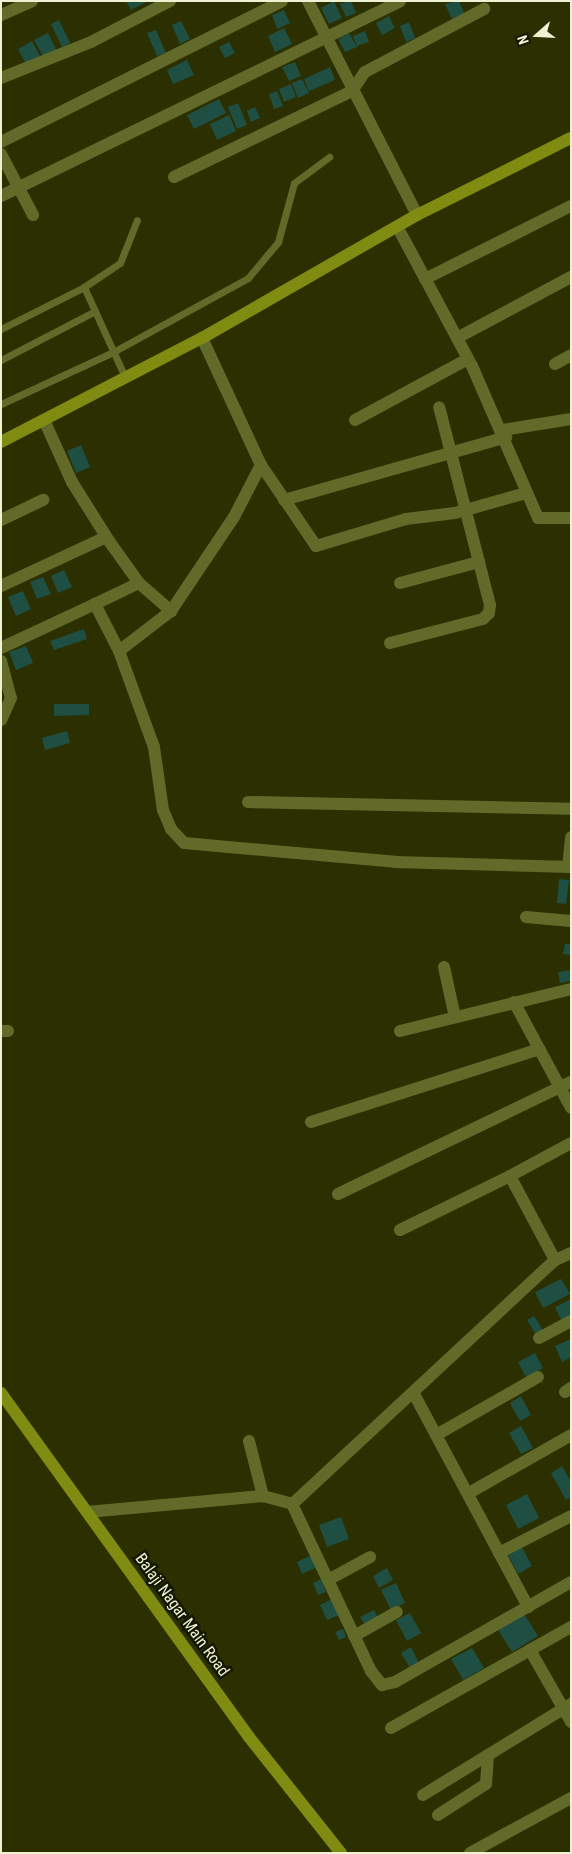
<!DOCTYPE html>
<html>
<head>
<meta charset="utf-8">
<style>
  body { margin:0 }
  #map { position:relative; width:572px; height:1854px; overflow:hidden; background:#2c3001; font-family:"Roboto Condensed",sans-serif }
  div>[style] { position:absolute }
  .building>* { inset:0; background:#1f4e43 }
  .lane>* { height:7px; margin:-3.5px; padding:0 3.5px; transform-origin:3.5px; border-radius:3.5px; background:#626a29 }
  .street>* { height:12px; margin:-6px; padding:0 6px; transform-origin:6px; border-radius:6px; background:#626a29 }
  .secondary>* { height:12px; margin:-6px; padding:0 6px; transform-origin:6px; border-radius:6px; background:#808c11 }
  span { translate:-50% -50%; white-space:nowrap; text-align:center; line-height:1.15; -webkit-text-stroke:5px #141701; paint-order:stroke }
  .street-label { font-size:16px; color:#edf2d3 }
  .frame { position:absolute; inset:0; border:2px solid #edf2d3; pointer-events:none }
  .north { position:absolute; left:512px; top:10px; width:50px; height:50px; -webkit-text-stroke:4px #141701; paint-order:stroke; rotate:251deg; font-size:14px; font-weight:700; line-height:20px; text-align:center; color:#edf2d3 }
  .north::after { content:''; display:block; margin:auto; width:18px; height:22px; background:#edf2d3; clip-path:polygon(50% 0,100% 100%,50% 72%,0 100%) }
</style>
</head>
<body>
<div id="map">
  <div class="building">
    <i style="clip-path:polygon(126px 1px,148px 1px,131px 10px)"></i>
    <i style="clip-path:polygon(334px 1px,342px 18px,329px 24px,321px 8px)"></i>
    <i style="clip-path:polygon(351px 1px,356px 13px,346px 17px,340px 4px)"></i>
    <i style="clip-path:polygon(459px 1px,464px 13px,452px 19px,445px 4px)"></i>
    <i style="clip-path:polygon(284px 10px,290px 23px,277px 29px,272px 15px)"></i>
    <i style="clip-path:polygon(389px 16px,395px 28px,382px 35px,376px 23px)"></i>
    <i style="clip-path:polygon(59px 20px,70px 43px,62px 47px,51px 24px)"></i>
    <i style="clip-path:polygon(181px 21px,190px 39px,180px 44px,172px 25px)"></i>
    <i style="clip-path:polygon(409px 22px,415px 38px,406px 42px,400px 26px)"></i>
    <i style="clip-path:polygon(284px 28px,292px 44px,275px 52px,268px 36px)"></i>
    <i style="clip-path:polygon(156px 30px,166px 53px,157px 56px,147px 33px)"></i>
    <i style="clip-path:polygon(365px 31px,369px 42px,357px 46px,353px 36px)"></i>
    <i style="clip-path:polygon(48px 33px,57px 51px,44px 58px,34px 40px)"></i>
    <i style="clip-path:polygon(349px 33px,357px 47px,345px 52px,338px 39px)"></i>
    <i style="clip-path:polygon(32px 41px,41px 58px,27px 66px,18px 49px)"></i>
    <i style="clip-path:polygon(229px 42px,235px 53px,225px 58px,219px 47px)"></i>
    <i style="clip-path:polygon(187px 60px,194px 75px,173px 84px,167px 70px)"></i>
    <i style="clip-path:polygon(295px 62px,301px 76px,289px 81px,282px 67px)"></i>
    <i style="clip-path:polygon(330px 67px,335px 80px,309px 91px,304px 79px)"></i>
    <i style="clip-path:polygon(302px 79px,309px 93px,298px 98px,292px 83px)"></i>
    <i style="clip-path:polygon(291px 84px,296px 97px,284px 102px,279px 89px)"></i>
    <i style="clip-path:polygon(277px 91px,283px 106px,274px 109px,269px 94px)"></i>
    <i style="clip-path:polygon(219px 99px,226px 113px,194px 129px,187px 115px)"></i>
    <i style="clip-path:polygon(238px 103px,247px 125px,237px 129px,228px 107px)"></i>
    <i style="clip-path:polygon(255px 107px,260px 118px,251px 122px,247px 111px)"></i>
    <i style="clip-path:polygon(229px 115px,236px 131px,217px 140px,210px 124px)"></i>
    <i style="clip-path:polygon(81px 445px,90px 467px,76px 473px,67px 451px)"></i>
    <i style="clip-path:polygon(64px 570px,72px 587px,58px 593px,51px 576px)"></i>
    <i style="clip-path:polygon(43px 577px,51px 594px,37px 599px,30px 582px)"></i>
    <i style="clip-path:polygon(23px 591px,31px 609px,16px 616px,8px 597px)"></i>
    <i style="clip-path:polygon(84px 629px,87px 639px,54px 650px,50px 641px)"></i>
    <i style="clip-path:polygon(26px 646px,33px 663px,16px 670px,9px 652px)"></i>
    <i style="clip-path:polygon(54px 704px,89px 704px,89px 715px,54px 716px)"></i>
    <i style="clip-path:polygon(67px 731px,70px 743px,45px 750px,42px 738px)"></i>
    <i style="clip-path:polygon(559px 879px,569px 880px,566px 904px,557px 903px)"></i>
    <i style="clip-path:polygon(565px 944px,571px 944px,571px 955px,563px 954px)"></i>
    <i style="clip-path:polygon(571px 970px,571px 981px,560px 983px,558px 972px)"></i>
    <i style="clip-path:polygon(561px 1279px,570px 1294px,543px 1308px,535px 1292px)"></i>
    <i style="clip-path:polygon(571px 1299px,571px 1320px,563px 1324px,555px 1307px)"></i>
    <i style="clip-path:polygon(534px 1316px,544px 1332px,537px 1336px,527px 1320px)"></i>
    <i style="clip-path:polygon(571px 1339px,571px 1357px,562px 1362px,555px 1346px)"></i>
    <i style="clip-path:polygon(535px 1353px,543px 1368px,526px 1377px,518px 1362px)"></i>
    <i style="clip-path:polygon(521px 1396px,531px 1415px,520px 1421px,510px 1403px)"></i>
    <i style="clip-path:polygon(521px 1426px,533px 1448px,521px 1454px,509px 1433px)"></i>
    <i style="clip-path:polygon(562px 1466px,571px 1482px,571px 1497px,566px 1500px,551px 1473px)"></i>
    <i style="clip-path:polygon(527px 1494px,539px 1518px,518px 1529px,506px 1505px)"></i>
    <i style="clip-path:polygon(341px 1517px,349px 1539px,327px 1547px,319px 1525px)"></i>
    <i style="clip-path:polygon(522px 1547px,532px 1566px,518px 1574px,508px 1555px)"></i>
    <i style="clip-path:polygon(312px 1555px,317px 1567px,302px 1574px,297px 1562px)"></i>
    <i style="clip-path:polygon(387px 1568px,393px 1580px,379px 1588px,373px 1576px)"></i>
    <i style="clip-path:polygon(321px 1579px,326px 1592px,318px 1595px,313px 1583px)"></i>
    <i style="clip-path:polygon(396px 1583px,405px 1603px,391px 1610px,381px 1590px)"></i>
    <i style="clip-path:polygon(332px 1599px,339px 1615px,327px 1620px,320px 1605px)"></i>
    <i style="clip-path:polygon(374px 1610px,378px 1618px,365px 1625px,360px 1617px)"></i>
    <i style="clip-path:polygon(410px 1613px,421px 1633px,407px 1641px,396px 1620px)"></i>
    <i style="clip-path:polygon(524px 1614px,538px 1636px,512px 1652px,498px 1630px)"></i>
    <i style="clip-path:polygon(343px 1629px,346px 1637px,339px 1640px,335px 1632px)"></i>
    <i style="clip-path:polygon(411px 1647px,419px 1663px,410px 1668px,401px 1653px)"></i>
    <i style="clip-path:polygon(472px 1648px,484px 1668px,463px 1680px,451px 1659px)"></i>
  </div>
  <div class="lane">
    <i style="left:84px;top:287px;width:43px;rotate:-33.7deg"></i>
    <i style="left:120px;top:263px;width:46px;rotate:-68.4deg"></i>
    <i style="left:1px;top:329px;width:93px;rotate:-26.8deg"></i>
    <i style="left:84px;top:287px;width:99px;rotate:65.5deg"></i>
    <i style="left:1px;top:360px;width:106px;rotate:-27.5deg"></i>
    <i style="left:1px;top:404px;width:123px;rotate:-24.9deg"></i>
    <i style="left:113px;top:352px;width:154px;rotate:-28.7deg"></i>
    <i style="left:248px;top:278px;width:47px;rotate:-50.2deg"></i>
    <i style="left:278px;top:242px;width:61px;rotate:-74.8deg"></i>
    <i style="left:294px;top:183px;width:44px;rotate:-36.6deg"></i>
  </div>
  <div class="street">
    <i style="left:308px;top:1px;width:240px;rotate:63deg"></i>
    <i style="left:1px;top:15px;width:34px;rotate:-24deg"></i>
    <i style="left:1px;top:78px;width:97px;rotate:-21.8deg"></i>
    <i style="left:91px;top:42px;width:89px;rotate:-27.4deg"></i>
    <i style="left:1px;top:142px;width:314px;rotate:-26.6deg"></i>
    <i style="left:1px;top:154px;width:69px;rotate:62.3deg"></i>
    <i style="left:174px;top:177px;width:198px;rotate:-25.8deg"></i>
    <i style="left:352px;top:91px;width:23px;rotate:-56deg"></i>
    <i style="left:365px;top:72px;width:135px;rotate:-27.9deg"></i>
    <i style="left:1px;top:196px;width:444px;rotate:-26deg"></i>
    <i style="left:398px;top:228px;width:157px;rotate:61.8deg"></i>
    <i style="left:472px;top:366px;width:166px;rotate:66.5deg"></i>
    <i style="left:538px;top:518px;width:33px"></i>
    <i style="left:425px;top:279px;width:163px;rotate:-26.6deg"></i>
    <i style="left:202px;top:338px;width:140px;rotate:65.1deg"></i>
    <i style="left:261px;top:465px;width:98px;rotate:55.8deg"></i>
    <i style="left:316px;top:546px;width:94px;rotate:-16.7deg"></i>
    <i style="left:406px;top:519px;width:49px;rotate:-7deg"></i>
    <i style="left:455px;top:513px;width:74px;rotate:-15.7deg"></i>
    <i style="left:457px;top:338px;width:129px;rotate:-28.2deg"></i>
    <i style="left:555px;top:364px;width:18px;rotate:-29deg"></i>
    <i style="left:44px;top:420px;width:68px;rotate:65.7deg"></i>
    <i style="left:72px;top:482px;width:70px;rotate:57.9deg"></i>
    <i style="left:109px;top:541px;width:52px;rotate:54.5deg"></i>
    <i style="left:139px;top:583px;width:43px;rotate:41.2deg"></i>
    <i style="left:355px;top:420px;width:128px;rotate:-28.4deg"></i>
    <i style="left:503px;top:430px;width:69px;rotate:-9.2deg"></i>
    <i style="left:284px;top:500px;width:231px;rotate:-15.8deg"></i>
    <i style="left:1px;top:520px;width:47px;rotate:-25.5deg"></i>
    <i style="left:400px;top:583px;width:82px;rotate:-14.9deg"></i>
    <i style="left:1px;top:586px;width:116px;rotate:-25deg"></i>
    <i style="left:95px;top:604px;width:49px;rotate:-25.5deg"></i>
    <i style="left:390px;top:643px;width:96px;rotate:-14.5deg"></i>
    <i style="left:483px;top:619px;width:8px;rotate:-45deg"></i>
    <i style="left:489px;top:613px;width:8px;rotate:-83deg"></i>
    <i style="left:490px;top:605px;width:204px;rotate:-104.4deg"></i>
    <i style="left:1px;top:648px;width:104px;rotate:-25.1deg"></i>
    <i style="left:95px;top:604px;width:53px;rotate:62.9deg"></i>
    <i style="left:119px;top:651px;width:102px;rotate:70deg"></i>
    <i style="left:154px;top:747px;width:64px;rotate:81.9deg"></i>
    <i style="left:163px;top:810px;width:21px;rotate:67deg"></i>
    <i style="left:171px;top:829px;width:19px;rotate:47deg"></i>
    <i style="left:184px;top:843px;width:212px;rotate:5.1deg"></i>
    <i style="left:395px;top:862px;width:176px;rotate:1.6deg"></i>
    <i style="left:119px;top:651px;width:66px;rotate:-37.6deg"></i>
    <i style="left:171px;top:611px;width:113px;rotate:-56.2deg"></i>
    <i style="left:234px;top:517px;width:59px;rotate:-62.6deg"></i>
    <i style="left:1px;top:661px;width:38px;rotate:75deg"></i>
    <i style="left:11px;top:698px;width:24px;rotate:114deg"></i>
    <i style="left:248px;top:802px;width:323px;rotate:1.2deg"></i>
    <i style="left:568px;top:867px;width:30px;rotate:-84deg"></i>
    <i style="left:526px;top:917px;width:45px;rotate:5.1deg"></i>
    <i style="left:444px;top:967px;width:51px;rotate:77.6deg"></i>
    <i style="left:514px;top:1002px;width:120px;rotate:61.7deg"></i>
    <i style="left:1px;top:1031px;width:7px"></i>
    <i style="left:400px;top:1031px;width:176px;rotate:-13.8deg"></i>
    <i style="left:311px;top:1122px;width:240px;rotate:-17.7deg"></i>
    <i style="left:338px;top:1194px;width:259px;rotate:-25.7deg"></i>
    <i style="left:400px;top:1230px;width:123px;rotate:-26.1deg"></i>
    <i style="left:571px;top:1253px;width:17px;rotate:156deg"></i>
    <i style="left:555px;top:1260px;width:359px;rotate:137.1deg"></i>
    <i style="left:292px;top:1504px;width:185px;rotate:64.7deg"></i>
    <i style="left:371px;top:1671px;width:18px;rotate:52deg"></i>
    <i style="left:382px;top:1685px;width:13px;rotate:-13deg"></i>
    <i style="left:395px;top:1682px;width:202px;rotate:-29.6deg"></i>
    <i style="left:555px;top:1260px;width:95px;rotate:-118.2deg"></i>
    <i style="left:510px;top:1176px;width:69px;rotate:-28.4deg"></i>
    <i style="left:539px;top:1338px;width:36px;rotate:-28deg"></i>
    <i style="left:565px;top:1392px;width:7px;rotate:-34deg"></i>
    <i style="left:414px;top:1394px;width:242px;rotate:61.8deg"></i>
    <i style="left:438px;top:1434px;width:115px;rotate:-29.7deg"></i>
    <i style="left:249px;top:1441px;width:57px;rotate:75.7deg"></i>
    <i style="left:469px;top:1493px;width:117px;rotate:-29.6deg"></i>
    <i style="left:87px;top:1512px;width:177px;rotate:-5.2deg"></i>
    <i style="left:263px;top:1496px;width:30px;rotate:15deg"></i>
    <i style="left:499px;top:1553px;width:81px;rotate:-27.2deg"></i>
    <i style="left:328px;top:1580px;width:48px;rotate:-28.7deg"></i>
    <i style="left:354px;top:1636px;width:49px;rotate:-29.2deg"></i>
    <i style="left:530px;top:1650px;width:47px;rotate:-29.3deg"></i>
    <i style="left:391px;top:1728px;width:159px;rotate:-29.3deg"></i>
    <i style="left:530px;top:1650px;width:83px;rotate:60.3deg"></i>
    <i style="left:423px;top:1795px;width:174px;rotate:-31.6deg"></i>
    <i style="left:438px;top:1815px;width:57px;rotate:-32.9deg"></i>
    <i style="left:486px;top:1784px;width:29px;rotate:-86deg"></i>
    <i style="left:470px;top:1853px;width:115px;rotate:-28.6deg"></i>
  </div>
  <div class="secondary">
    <i style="left:1px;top:442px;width:226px;rotate:-27.4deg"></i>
    <i style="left:202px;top:338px;width:248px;rotate:-29.8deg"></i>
    <i style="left:417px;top:215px;width:172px;rotate:-26.6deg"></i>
    <i style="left:1px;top:1393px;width:424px;rotate:54.2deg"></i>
    <i style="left:249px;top:1737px;width:148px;rotate:51.6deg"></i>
  </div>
  <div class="street-label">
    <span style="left:182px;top:1615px;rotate:54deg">Balaji Nagar Main Road</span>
  </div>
  <div class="frame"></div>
  <div class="north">N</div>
</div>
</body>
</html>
